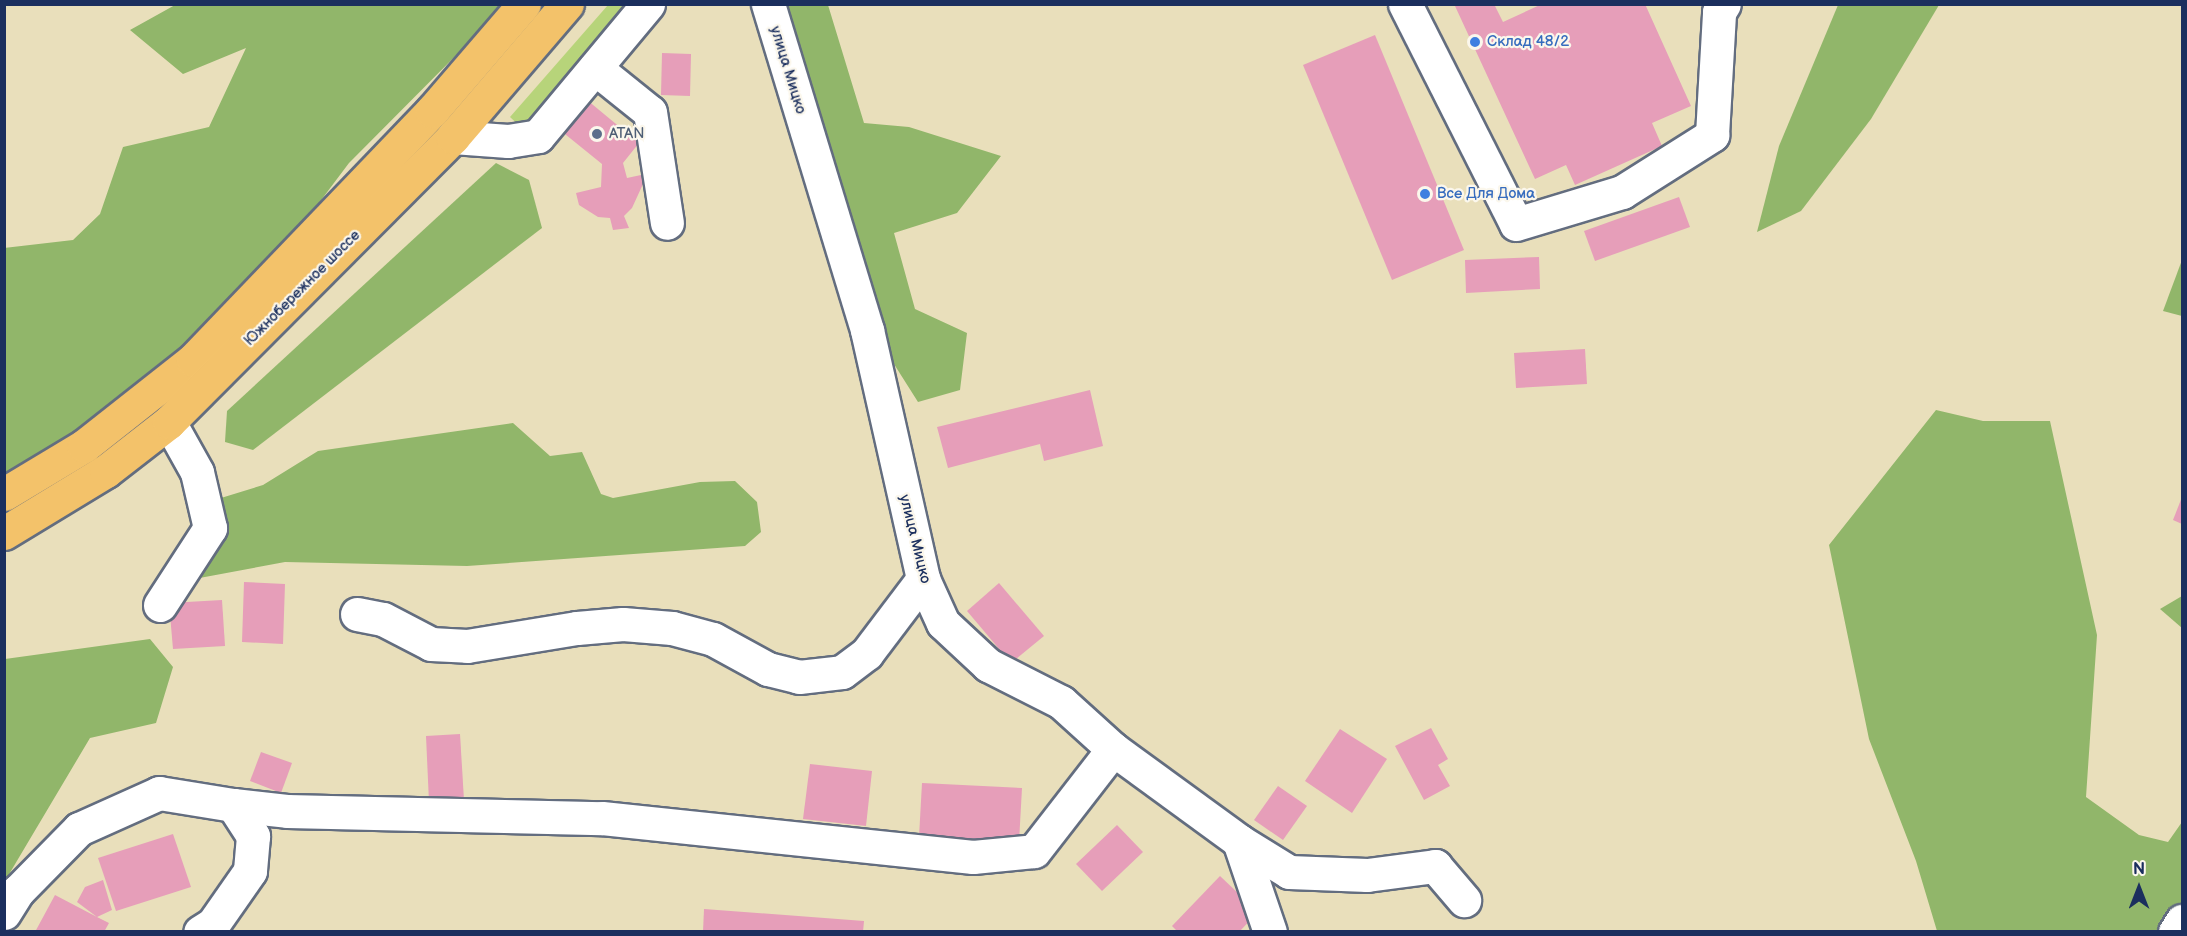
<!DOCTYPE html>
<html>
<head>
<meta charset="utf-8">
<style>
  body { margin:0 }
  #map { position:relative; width:2187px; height:936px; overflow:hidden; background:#e9dfbb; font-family:"Balsamiq Sans",sans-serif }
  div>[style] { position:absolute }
  .green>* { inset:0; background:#b7d47a }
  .forest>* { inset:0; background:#91b66a }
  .building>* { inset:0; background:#e69eb9 }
  .roads { filter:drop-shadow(2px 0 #636d7f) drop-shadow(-2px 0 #636d7f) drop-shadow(0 2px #636d7f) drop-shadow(0 -2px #636d7f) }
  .minor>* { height:33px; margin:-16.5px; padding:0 16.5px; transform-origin:16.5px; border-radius:16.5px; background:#fff }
  .highway>* { height:33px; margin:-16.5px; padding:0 16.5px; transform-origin:16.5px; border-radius:16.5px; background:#f3c26a }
  .dots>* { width:16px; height:16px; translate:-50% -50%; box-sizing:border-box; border:3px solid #fbf7ec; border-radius:50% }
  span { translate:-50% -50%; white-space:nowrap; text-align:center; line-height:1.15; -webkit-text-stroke:4.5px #fbf7ec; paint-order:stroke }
  .shop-label { font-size:15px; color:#366cbe }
  .left { translate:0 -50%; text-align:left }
  .street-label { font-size:15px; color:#1b2f5e }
  .service-label { font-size:15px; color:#4e5e75 }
  .frame { position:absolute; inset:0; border:6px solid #1b2f5e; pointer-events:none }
  .north { position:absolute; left:2109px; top:858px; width:60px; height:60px; -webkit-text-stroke:4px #fbf7ec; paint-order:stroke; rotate:0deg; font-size:16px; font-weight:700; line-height:24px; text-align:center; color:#1b2f5e }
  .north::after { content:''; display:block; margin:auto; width:21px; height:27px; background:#1b2f5e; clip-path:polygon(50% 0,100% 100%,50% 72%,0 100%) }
</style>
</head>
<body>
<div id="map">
  <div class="green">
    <i style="clip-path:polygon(608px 5px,633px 5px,524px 130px,510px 117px)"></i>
  </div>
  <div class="forest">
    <i style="clip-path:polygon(175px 5px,506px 5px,349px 163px,200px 361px,5px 500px,4px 248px,73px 240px,100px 214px,123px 147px,209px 127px,246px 48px,183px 74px,130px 30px)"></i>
    <i style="clip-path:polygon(772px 5px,828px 5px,864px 123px,909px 127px,1001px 156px,957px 213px,894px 233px,915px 309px,967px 333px,960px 390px,918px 402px,887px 353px)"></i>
    <i style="clip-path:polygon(1838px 5px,1939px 5px,1871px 119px,1801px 211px,1757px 232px,1779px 146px)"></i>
    <i style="clip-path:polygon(496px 163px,529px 180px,542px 228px,253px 450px,225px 442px,227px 411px)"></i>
    <i style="clip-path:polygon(2182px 260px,2182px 316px,2163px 311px)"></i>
    <i style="clip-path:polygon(1936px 410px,1983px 421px,2050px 421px,2097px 635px,2086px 797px,2139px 835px,2168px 842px,2182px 822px,2182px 931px,1937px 931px,1916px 861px,1869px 739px,1829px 545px)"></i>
    <i style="clip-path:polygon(513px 423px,550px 456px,582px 452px,601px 494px,613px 498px,700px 482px,735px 481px,757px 502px,761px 532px,745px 546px,467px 566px,285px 562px,178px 582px,208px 546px,221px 498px,263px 485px,318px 451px)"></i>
    <i style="clip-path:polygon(2182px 596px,2182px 628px,2160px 609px)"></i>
    <i style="clip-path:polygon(150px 639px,173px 667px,156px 723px,90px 738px,5px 881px,5px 659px)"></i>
  </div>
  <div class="building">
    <i style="clip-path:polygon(1494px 4px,1503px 22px,1542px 4px,1645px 4px,1691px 106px,1652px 123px,1662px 146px,1575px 185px,1566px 165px,1535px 179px,1455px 6px)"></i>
    <i style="clip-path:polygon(1375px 35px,1464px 250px,1392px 280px,1303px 65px)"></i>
    <i style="clip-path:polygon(662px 53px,691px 54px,690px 96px,661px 95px)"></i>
    <i style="clip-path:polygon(581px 95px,639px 143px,623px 163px,627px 178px,641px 175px,643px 184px,632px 208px,624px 216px,629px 228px,613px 230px,610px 218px,598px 217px,579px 205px,576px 193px,601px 187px,602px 164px,555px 126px)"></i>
    <i style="clip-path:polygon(1679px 197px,1690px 227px,1595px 261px,1584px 231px)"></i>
    <i style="clip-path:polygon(1539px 257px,1540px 289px,1466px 293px,1465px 260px)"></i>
    <i style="clip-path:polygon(1585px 349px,1587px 384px,1516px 388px,1514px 353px)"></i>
    <i style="clip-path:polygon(1090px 390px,1103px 446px,1044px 461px,1040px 444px,948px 468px,937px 427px)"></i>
    <i style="clip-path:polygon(2182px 497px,2182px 524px,2173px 520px)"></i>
    <i style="clip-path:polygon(244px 582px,285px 584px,283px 644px,242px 642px)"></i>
    <i style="clip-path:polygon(999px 583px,1044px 636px,1011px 663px,967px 611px)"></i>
    <i style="clip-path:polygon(222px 600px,225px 646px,173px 649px,169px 603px)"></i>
    <i style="clip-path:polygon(1431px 728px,1448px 759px,1438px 765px,1450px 786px,1424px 800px,1395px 746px)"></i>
    <i style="clip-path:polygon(1340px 729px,1387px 759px,1352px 813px,1305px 781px)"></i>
    <i style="clip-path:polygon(460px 734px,464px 800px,429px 802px,426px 736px)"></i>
    <i style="clip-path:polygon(261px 752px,292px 763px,281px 793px,250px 781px)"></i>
    <i style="clip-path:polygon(810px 764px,872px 771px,866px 826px,803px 819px)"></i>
    <i style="clip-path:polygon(922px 783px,1022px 788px,1019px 842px,919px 837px)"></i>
    <i style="clip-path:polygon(1278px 786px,1307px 806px,1283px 840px,1254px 820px)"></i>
    <i style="clip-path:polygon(1117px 825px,1143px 852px,1102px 891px,1076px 864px)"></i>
    <i style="clip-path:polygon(173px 834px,191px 887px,116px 911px,98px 858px)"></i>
    <i style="clip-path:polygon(1220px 876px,1258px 912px,1239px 932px,1178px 932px,1172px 926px)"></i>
    <i style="clip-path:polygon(103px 880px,112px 910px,97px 917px,109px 923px,104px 932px,35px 932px,55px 895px,97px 917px,77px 902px,85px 887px)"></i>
    <i style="clip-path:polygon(704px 909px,864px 921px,863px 932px,703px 932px)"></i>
  </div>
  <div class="roads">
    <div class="minor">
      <i style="left:768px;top:4px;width:341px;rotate:73.1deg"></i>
      <i style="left:867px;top:330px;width:255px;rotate:77.3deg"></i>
      <i style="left:923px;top:579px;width:48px;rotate:65.6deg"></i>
      <i style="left:943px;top:623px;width:62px;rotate:43deg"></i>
      <i style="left:988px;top:665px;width:82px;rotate:26.9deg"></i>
      <i style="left:1061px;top:702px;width:70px;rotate:42.1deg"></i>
      <i style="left:1113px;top:749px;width:156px;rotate:36.1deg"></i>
      <i style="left:1239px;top:841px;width:96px;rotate:71.2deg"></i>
      <i style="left:1405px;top:4px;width:246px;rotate:63.2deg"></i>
      <i style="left:1516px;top:224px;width:111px;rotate:-16.8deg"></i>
      <i style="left:1622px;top:192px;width:107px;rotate:-32.3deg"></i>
      <i style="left:1712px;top:135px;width:123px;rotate:-86.7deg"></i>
      <i style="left:1719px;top:12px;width:9px;rotate:-58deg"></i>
      <i style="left:595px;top:68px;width:70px;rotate:38.7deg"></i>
      <i style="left:650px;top:112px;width:112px;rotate:81.3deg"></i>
      <i style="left:453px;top:137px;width:55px;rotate:4.2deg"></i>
      <i style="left:508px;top:141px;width:30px;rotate:-9deg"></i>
      <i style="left:538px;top:136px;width:172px;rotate:-50.2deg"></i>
      <i style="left:160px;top:605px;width:92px;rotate:-57deg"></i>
      <i style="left:210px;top:528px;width:57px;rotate:-103.1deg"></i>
      <i style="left:197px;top:472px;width:57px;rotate:-119.2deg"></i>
      <i style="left:357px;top:614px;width:26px;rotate:11deg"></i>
      <i style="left:383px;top:619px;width:54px;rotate:27.5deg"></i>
      <i style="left:431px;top:644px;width:36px;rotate:3deg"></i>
      <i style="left:467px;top:646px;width:111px;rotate:-9.3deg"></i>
      <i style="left:577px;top:628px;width:46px;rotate:-5deg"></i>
      <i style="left:623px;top:624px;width:49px;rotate:4.7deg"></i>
      <i style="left:672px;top:628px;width:42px;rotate:15deg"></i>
      <i style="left:713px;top:639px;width:63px;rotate:28.6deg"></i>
      <i style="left:768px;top:669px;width:32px;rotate:14deg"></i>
      <i style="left:799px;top:677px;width:43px;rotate:-6.6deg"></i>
      <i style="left:842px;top:672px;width:31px;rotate:-37deg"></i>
      <i style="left:867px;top:653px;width:93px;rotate:-52.9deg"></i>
      <i style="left:233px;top:805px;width:54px;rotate:6.3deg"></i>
      <i style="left:287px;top:811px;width:315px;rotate:1.3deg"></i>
      <i style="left:602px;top:818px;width:373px;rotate:6deg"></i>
      <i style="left:973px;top:857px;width:61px;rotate:-5.6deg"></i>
      <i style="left:1034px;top:851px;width:129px;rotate:-52.2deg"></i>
      <i style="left:1239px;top:841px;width:59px;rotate:31.8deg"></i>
      <i style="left:1289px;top:872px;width:78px;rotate:2.2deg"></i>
      <i style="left:1367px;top:875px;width:69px;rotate:-7.5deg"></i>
      <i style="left:1435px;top:866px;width:45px;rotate:49.5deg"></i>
      <i style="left:4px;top:913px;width:26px;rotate:-58deg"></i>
      <i style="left:18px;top:891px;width:87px;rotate:-45.5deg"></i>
      <i style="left:79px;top:829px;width:88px;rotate:-24.2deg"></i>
      <i style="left:159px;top:793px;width:75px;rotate:9.2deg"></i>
      <i style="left:233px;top:805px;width:37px;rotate:57deg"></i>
      <i style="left:253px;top:836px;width:35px;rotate:95deg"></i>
      <i style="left:250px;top:871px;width:65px;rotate:124.9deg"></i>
      <i style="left:213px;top:924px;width:15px;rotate:148deg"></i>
      <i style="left:2175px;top:932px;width:13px;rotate:-58deg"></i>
    </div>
    <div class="highway">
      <i style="left:4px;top:494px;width:93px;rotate:-31deg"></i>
      <i style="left:84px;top:446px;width:139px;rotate:-38.3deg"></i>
      <i style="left:193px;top:360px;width:345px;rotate:-46.2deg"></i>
      <i style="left:432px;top:111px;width:141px;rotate:-49.3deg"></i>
      <i style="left:4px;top:533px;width:119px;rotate:-31.3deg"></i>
      <i style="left:106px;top:471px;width:80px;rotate:-37.9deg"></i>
      <i style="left:169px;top:422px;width:402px;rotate:-45.1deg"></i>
      <i style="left:453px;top:137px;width:175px;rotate:-49.4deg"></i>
    </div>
  </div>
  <div class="dots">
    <i style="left:1475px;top:42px;background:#3f7fe0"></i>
    <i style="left:597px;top:134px;background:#5c6f8a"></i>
    <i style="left:1425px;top:194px;background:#3f7fe0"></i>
  </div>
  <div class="shop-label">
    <span class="left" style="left:1487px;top:42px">Склад 48/2</span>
    <span class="left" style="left:1437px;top:194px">Все Для Дома</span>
  </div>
  <div class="street-label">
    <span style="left:788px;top:70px;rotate:73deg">улица Мицко</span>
    <span style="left:302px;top:288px;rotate:-45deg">Южнобережное шоссе</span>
    <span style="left:915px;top:539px;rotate:76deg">улица Мицко</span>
  </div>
  <div class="service-label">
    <span class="left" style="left:609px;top:134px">ATAN</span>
  </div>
  <div class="frame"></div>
  <div class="north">N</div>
</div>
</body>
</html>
